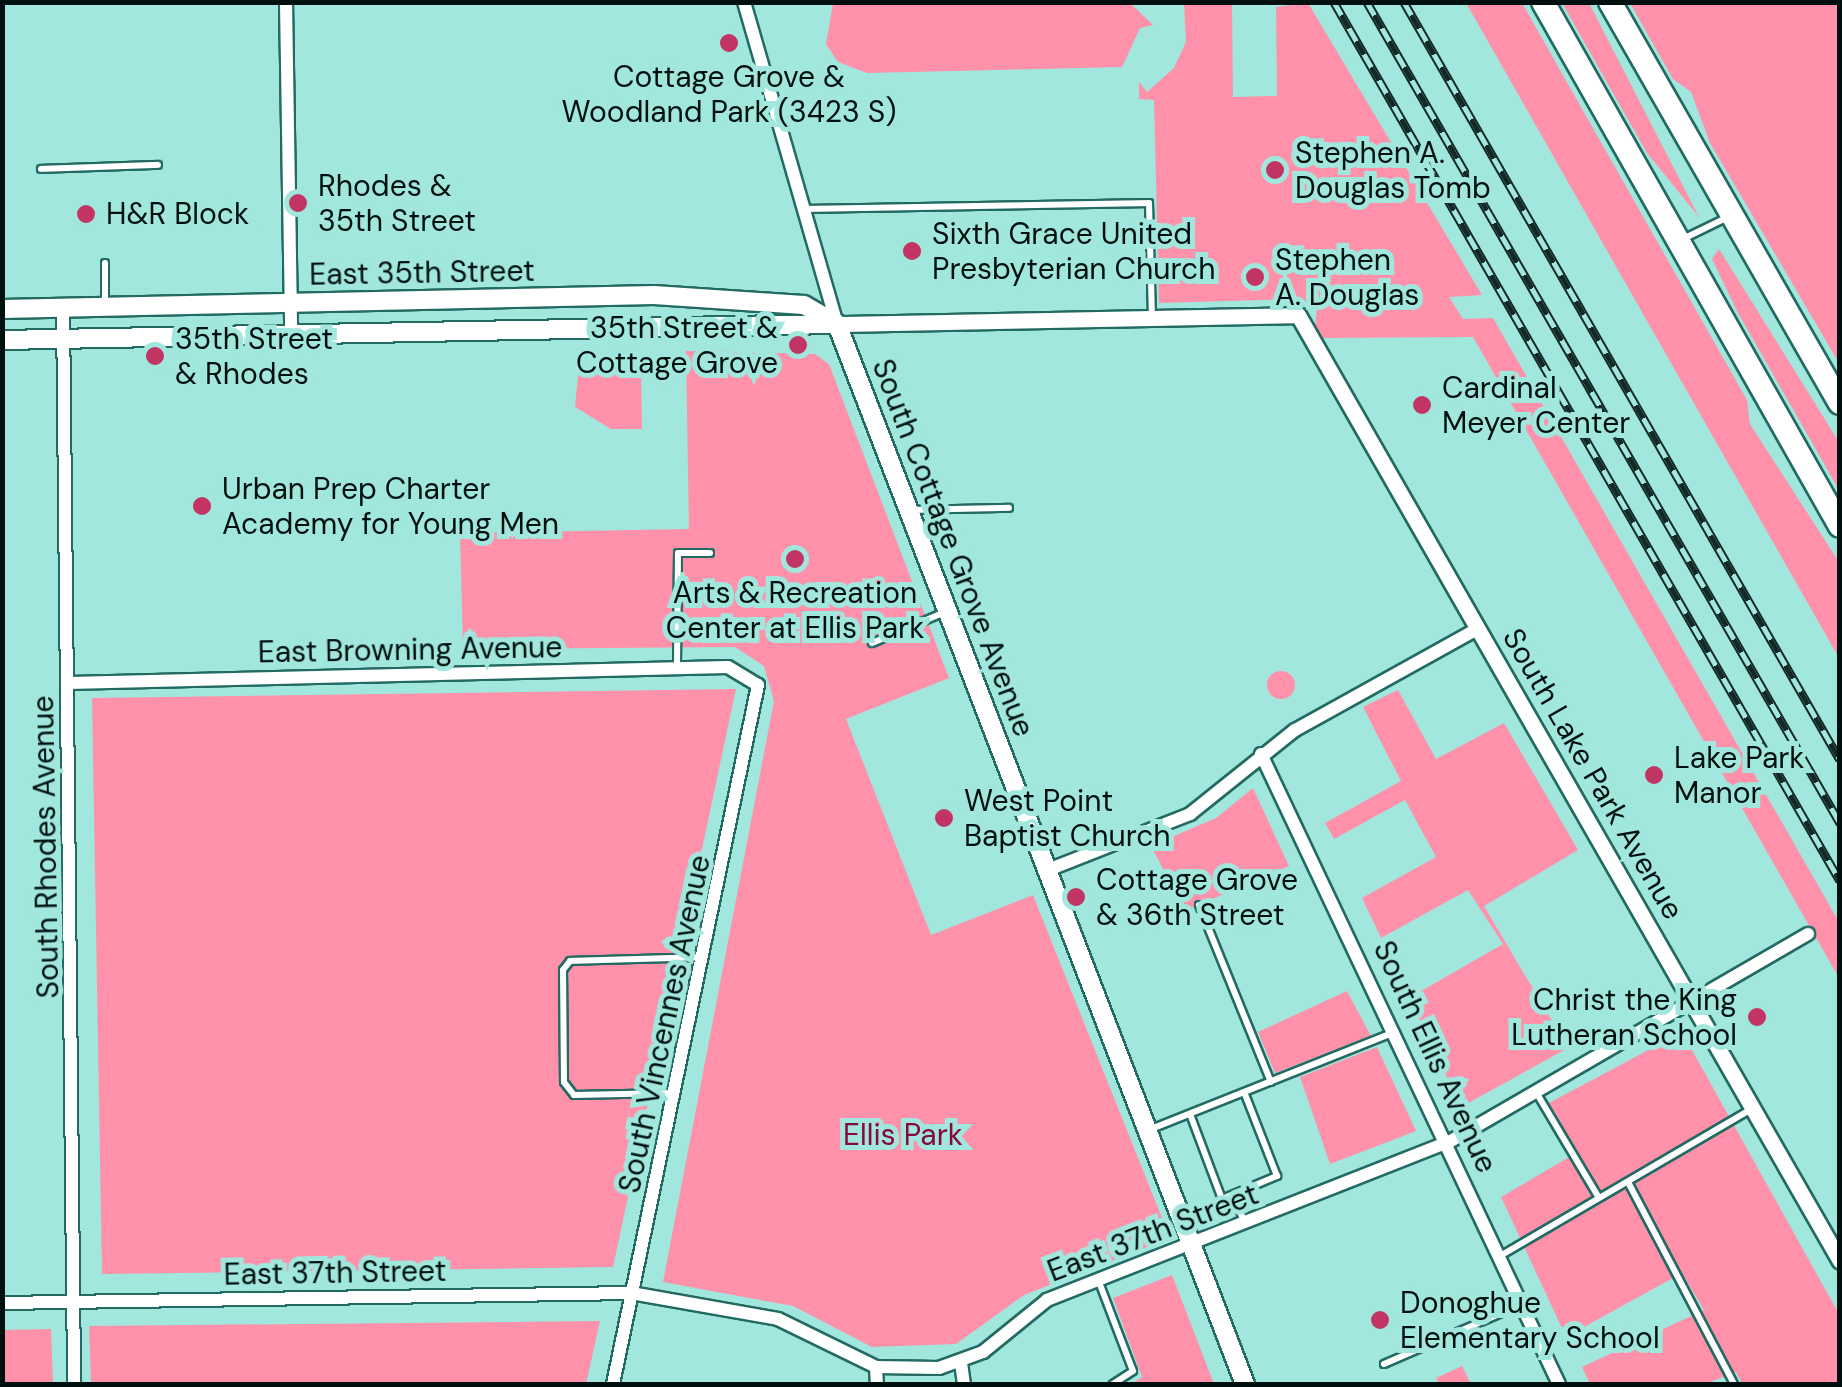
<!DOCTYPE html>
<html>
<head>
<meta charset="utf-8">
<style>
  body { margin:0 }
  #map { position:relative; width:1842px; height:1387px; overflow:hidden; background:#a1e7dd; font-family:"DM Sans",sans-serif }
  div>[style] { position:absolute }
  .green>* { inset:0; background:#ff91ab }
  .round { border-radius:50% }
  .roads { filter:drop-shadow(2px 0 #236a63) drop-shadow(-2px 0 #236a63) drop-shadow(0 2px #236a63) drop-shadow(0 -2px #236a63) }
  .service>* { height:6px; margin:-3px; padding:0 3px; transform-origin:3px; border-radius:3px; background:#fff }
  .minor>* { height:12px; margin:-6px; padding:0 6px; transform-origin:6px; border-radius:6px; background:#fff }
  .tertiary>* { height:15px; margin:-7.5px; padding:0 7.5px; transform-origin:7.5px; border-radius:7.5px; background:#fff }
  .secondary>* { height:18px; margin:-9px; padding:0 9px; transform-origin:9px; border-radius:9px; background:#fff }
  .motorway>* { height:22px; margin:-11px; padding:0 11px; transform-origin:11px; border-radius:11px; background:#fff }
  .rail>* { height:9px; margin-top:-4.5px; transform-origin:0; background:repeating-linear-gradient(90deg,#a1e7dd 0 15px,#132927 0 30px); box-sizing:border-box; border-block:2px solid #132927 }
  .dots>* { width:28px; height:28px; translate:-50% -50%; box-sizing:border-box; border:5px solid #a1e7dd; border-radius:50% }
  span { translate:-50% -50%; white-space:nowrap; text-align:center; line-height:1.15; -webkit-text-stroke:10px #a1e7dd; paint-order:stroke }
  .poi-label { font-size:30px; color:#00100e }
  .left { translate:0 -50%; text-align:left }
  .right { translate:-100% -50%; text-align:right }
  .street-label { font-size:30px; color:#00100e }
  .park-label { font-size:30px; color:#87083c }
  .frame { position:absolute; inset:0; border:5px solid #00100e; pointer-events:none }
</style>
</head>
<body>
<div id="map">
  <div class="green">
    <i style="clip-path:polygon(833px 3px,1130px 3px,1153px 25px,1140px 28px,1122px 67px,867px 73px,838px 62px,826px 44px)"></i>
    <i style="clip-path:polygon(1184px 3px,1232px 3px,1233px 97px,1277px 96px,1276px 7px,1308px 3px,1482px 295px,1449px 297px,1463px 319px,1493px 318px,1839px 922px,1839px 978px,1473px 337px,1314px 338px,1317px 308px,1301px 299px,1159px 303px,1154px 100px,1139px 99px,1139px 82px,1147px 92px,1174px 68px,1186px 42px)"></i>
    <i style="clip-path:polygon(1466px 3px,1522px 3px,1747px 400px,1750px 424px,1839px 562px,1839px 658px)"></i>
    <i style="clip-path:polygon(1562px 3px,1589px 3px,1699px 217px,1647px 153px)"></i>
    <i style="clip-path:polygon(1630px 3px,1839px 3px,1839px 363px,1710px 143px,1691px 92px,1673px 79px)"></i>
    <i style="clip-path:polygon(1719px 249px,1839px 442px,1839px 490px,1738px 313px,1712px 259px)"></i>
    <i style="clip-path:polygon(686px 351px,815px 354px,829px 364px,949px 678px,846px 719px,931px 935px,1033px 895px,1170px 1238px,1024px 1295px,956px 1344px,872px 1347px,793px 1306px,663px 1282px,774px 701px,764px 666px,735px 647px,463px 649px,460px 533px,689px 529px)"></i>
    <i style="clip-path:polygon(579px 366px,641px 371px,642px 429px,611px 429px,575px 407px)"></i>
    <i class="round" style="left:1267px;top:671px;width:28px;height:28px"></i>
    <i style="clip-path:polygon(736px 689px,613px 1267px,102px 1274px,92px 698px)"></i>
    <i style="clip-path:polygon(1398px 690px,1436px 759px,1504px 723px,1578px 850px,1484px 906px,1568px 1048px,1461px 1107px,1409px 998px,1503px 944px,1468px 890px,1381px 938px,1362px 898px,1436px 857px,1405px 800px,1334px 839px,1325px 823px,1401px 781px,1363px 707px)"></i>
    <i style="clip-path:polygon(1253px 788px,1289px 866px,1185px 911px,1151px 846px,1216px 818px)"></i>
    <i style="clip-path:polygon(1347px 991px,1371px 1036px,1275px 1073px,1258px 1032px)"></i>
    <i style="clip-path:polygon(1682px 1032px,1839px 1314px,1839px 1384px,1742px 1384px,1736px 1372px,1705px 1384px,1590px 1384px,1582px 1367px,1704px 1310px,1682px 1273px,1566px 1337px,1501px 1197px,1578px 1152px,1549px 1103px)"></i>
    <i style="clip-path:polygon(1377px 1047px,1416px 1131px,1330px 1164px,1300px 1077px)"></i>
    <i style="clip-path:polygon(1172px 1275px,1214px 1384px,1132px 1384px,1142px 1377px,1113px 1298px)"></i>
    <i style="clip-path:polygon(600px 1321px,586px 1384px,91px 1384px,89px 1326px)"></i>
    <i style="clip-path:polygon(51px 1329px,53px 1384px,3px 1384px,3px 1330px)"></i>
    <i style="clip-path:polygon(1462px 1366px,1471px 1384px,1439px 1384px,1436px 1378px)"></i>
  </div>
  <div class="roads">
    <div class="service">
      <i style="left:41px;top:169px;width:117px;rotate:-2deg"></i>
      <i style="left:806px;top:209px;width:343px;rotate:-1deg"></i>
      <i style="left:1149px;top:203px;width:115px;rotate:88.5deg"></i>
      <i style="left:1683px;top:239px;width:48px;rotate:-26deg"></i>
      <i style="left:105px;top:263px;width:44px;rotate:90deg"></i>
      <i style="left:910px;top:510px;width:99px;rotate:-1.2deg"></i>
      <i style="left:872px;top:643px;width:82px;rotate:-23.1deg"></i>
      <i style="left:677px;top:667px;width:114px;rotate:-89.5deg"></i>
      <i style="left:678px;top:553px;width:32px"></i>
      <i style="left:1199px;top:905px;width:191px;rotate:67.9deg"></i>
      <i style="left:1536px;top:1092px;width:123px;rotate:59.3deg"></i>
      <i style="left:672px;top:1093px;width:98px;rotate:178.8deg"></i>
      <i style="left:574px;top:1095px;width:16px;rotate:-128deg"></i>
      <i style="left:564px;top:1082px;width:112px;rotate:-90.5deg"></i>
      <i style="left:563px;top:970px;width:11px;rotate:-52deg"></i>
      <i style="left:570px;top:961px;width:134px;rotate:-1.7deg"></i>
      <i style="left:1190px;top:1114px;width:91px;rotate:69.4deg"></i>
      <i style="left:1222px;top:1199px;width:60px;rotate:-22.7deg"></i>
      <i style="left:1277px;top:1176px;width:90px;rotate:-111.4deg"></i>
      <i style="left:1151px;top:1129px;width:263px;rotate:-21.7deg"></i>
      <i style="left:1628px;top:1182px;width:228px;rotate:62.3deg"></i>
      <i style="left:1233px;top:1195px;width:28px;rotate:67deg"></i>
      <i style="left:1500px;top:1256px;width:292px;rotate:-30.3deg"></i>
      <i style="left:1099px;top:1282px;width:95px;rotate:69.1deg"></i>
      <i style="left:1133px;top:1371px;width:24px;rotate:147deg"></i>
      <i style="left:1384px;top:1364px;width:148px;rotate:-23.5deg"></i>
    </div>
    <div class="minor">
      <i style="left:286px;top:2px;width:333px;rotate:89.1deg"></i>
      <i style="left:744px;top:2px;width:335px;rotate:73.9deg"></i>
      <i style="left:63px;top:308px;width:1076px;rotate:89.41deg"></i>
      <i style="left:69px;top:683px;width:659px;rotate:-1.39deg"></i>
      <i style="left:728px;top:667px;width:35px;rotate:31deg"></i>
      <i style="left:758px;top:685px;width:714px;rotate:101.72deg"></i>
      <i style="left:1261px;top:754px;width:697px;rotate:64.69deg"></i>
      <i style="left:1048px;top:870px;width:153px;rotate:-21.5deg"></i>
      <i style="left:1190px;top:814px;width:134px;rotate:-38.7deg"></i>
      <i style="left:1295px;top:730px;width:208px;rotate:-29deg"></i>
      <i style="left:2px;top:1303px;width:629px;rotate:-0.91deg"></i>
      <i style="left:631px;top:1293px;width:149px;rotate:10deg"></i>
      <i style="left:778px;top:1319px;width:109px;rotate:26.1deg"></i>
      <i style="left:876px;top:1367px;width:63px;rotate:0.9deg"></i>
      <i style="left:939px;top:1368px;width:47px;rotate:-20deg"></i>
      <i style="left:983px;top:1352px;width:82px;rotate:-39.1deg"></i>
      <i style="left:1047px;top:1300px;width:432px;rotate:-21.5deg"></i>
      <i style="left:1449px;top:1142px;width:415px;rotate:-30.1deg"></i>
      <i style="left:961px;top:1363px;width:21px;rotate:82deg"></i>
      <i style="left:876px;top:1367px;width:17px;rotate:87deg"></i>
    </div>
    <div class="tertiary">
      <i style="left:837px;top:324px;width:461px;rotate:-1.1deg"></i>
      <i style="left:1298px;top:315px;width:1090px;rotate:60.19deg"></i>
    </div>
    <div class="secondary">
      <i style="left:2px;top:309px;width:652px;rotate:-1.23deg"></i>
      <i style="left:654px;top:295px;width:150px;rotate:3.8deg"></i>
      <i style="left:804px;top:305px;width:38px;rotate:30deg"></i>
      <i style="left:837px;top:324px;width:1136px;rotate:68.95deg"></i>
      <i style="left:2px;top:340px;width:835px;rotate:-1.1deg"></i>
    </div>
    <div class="motorway">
      <i style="left:1543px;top:2px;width:602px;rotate:60.46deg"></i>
      <i style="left:1610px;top:2px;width:462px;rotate:60.2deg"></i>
    </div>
  </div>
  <div class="rail">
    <i style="left:1334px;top:2px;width:1014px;rotate:60.07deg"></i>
    <i style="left:1367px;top:2px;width:948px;rotate:60.05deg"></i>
    <i style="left:1404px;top:2px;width:874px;rotate:60.09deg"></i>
  </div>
  <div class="dots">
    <i style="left:729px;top:43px;background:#c23463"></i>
    <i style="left:1275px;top:170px;background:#c23463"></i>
    <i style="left:298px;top:203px;background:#c23463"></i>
    <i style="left:86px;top:214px;background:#c23463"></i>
    <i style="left:912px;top:251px;background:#c23463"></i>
    <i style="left:1255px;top:277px;background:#c23463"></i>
    <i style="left:798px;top:345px;background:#c23463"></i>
    <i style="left:155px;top:356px;background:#c23463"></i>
    <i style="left:1422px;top:405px;background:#c23463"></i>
    <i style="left:202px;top:506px;background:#c23463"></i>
    <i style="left:795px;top:559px;background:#c23463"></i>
    <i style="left:1654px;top:775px;background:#c23463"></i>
    <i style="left:944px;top:818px;background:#c23463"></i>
    <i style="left:1076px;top:897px;background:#c23463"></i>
    <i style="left:1757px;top:1017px;background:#c23463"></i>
    <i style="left:1380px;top:1320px;background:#c23463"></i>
  </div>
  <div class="poi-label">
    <span style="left:729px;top:94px">Cottage Grove &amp;<br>Woodland Park (3423 S)</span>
    <span class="left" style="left:1295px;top:170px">Stephen A.<br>Douglas Tomb</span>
    <span class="left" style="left:318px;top:203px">Rhodes &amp;<br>35th Street</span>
    <span class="left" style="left:106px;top:214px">H&amp;R Block</span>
    <span class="left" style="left:932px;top:251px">Sixth Grace United<br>Presbyterian Church</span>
    <span class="left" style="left:1275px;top:277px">Stephen<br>A. Douglas</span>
    <span class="right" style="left:778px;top:345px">35th Street &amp;<br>Cottage Grove</span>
    <span class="left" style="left:175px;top:356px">35th Street<br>&amp; Rhodes</span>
    <span class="left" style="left:1442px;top:405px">Cardinal<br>Meyer Center</span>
    <span class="left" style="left:222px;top:506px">Urban Prep Charter<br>Academy for Young Men</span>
    <span style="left:795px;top:610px">Arts &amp; Recreation<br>Center at Ellis Park</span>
    <span class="left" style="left:1674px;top:775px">Lake Park<br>Manor</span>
    <span class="left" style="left:964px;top:818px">West Point<br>Baptist Church</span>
    <span class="left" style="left:1096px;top:897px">Cottage Grove<br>&amp; 36th Street</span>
    <span class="right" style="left:1737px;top:1017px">Christ the King<br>Lutheran School</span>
    <span class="left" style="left:1400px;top:1320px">Donoghue<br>Elementary School</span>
  </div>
  <div class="street-label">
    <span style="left:422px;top:273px;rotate:-1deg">East 35th Street</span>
    <span style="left:953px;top:548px;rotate:69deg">South Cottage Grove Avenue</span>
    <span style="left:410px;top:650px;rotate:-1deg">East Browning Avenue</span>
    <span style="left:1593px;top:774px;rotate:60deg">South Lake Park Avenue</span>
    <span style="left:46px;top:847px;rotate:-91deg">South Rhodes Avenue</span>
    <span style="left:665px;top:1024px;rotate:-78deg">South Vincennes Avenue</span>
    <span style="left:1435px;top:1057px;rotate:65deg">South Ellis Avenue</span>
    <span style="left:1153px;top:1233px;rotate:-21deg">East 37th Street</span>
    <span style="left:335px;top:1273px;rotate:-1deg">East 37th Street</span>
  </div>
  <div class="park-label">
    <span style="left:903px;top:1135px">Ellis Park</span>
  </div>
  <div class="frame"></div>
</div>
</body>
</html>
